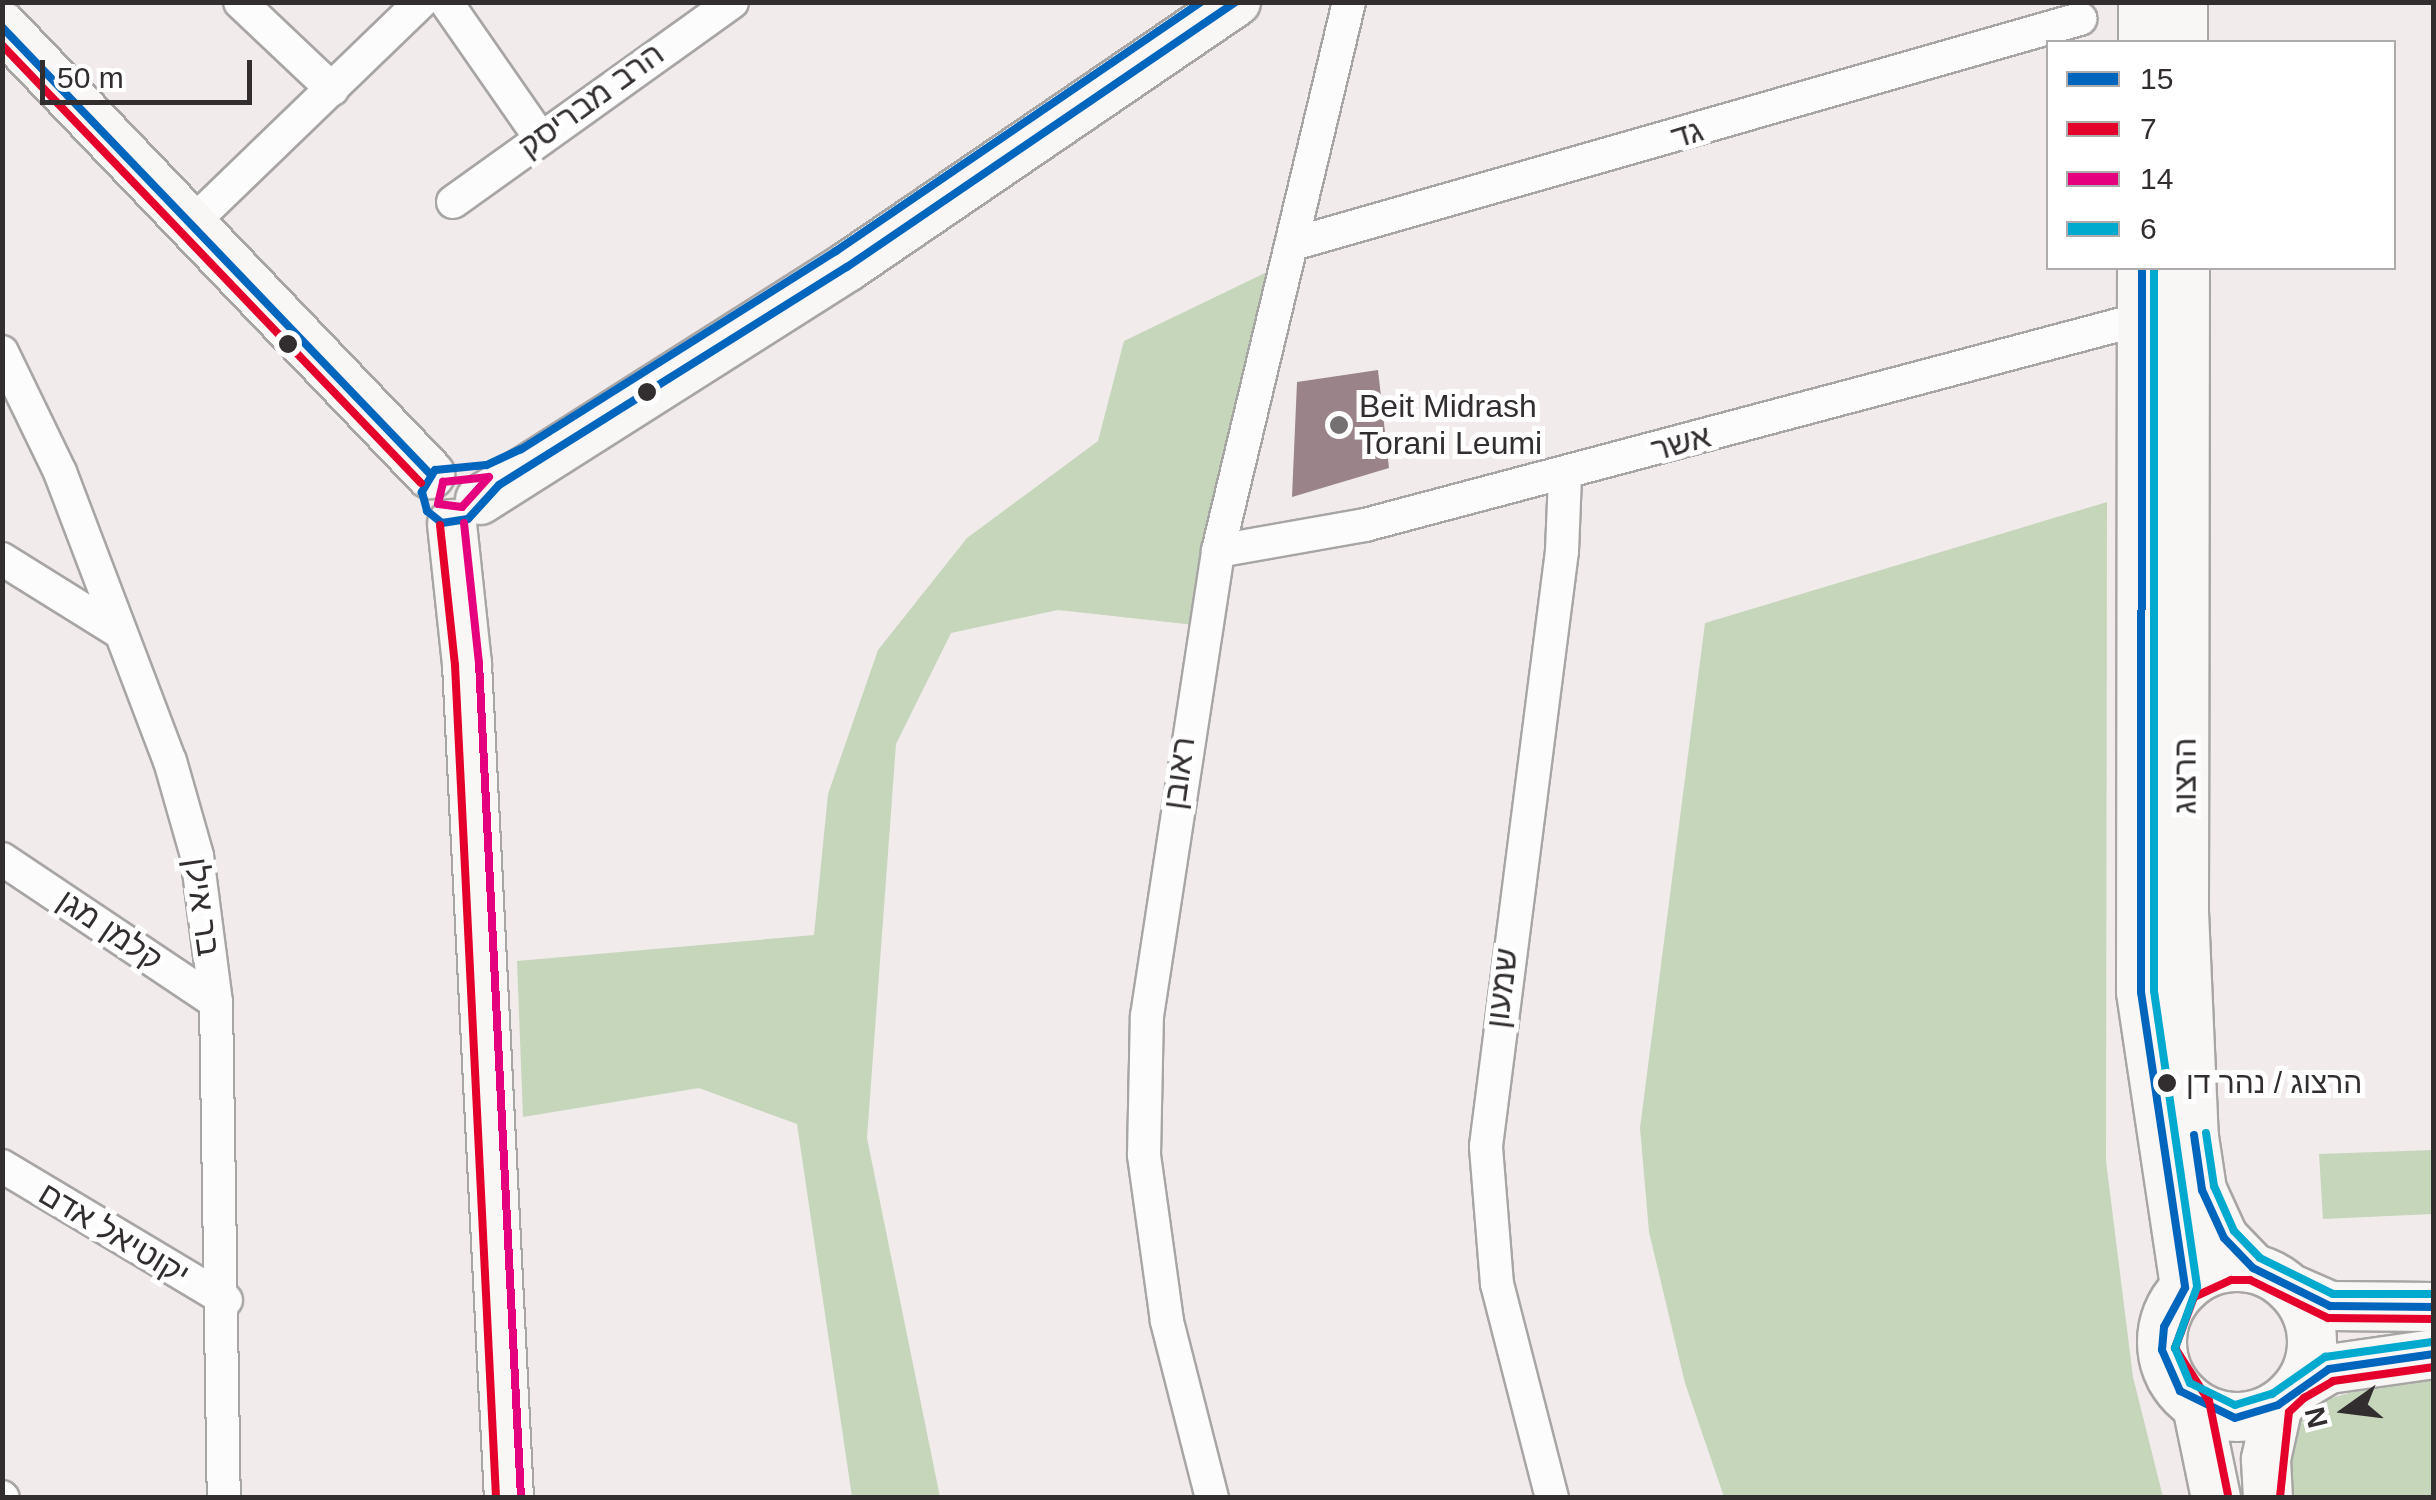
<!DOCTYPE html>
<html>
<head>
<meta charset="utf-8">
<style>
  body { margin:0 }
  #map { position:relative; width:2436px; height:1500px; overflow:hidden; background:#f1ebeb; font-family:Arial,"Noto Sans Hebrew",sans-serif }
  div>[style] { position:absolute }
  .green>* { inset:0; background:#c6d6bb }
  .building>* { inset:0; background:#9a8489 }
  .roads { filter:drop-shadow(2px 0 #a8a5a5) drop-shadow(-2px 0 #a8a5a5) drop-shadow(0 2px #a8a5a5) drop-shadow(0 -2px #a8a5a5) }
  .street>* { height:32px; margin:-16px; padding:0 16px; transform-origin:16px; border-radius:16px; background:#fdfcfc }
  .secondary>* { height:48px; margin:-24px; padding:0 24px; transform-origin:24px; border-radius:24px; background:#f9f6f6 }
  .secondary>.ring { margin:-24px; padding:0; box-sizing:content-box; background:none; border:48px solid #f9f6f6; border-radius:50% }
  .bus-1>* { height:8px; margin:-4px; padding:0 4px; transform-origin:4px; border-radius:4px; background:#0065bd }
  .bus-2>* { height:8px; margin:-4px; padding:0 4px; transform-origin:4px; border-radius:4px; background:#e4002b }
  .bus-3>* { height:8px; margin:-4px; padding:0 4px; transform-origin:4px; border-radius:4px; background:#e5007d }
  .bus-4>* { height:8px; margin:-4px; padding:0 4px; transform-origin:4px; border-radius:4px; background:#00a9ce }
  .dots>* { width:28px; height:28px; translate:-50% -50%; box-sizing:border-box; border:5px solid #fff; border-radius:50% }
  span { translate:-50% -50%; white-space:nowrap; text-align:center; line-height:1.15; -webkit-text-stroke:10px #fff; paint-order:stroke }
  .bus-label { font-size:30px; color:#322e2f }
  .left { translate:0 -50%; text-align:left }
  .street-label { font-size:32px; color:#322e2f }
  .poi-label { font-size:32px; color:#322e2f }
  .frame { position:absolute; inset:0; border:5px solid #322e2f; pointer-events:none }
  .legend { position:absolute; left:2046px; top:40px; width:350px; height:230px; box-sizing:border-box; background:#fff; border:2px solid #adabac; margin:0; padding:12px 18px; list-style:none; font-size:30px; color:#322e2f }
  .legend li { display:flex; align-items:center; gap:20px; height:50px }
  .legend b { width:50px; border:2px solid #adabac }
  .north { position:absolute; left:2296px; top:1360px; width:100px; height:100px; -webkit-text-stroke:8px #fff; paint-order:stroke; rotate:256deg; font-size:28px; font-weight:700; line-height:40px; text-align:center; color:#322e2f }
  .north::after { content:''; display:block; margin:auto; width:35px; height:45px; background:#322e2f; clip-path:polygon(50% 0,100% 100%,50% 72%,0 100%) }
  .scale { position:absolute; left:40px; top:60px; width:212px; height:45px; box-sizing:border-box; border:5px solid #322e2f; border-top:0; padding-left:12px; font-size:30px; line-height:35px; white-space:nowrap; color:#322e2f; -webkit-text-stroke:8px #fff; paint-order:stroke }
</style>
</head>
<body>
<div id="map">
  <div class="green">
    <i style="clip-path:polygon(1267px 272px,1204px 626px,1058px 610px,951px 633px,896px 744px,867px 1138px,940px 1497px,852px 1497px,797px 1124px,699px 1088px,523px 1117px,517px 961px,814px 935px,828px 794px,878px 650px,967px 538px,1098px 441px,1124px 341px)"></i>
    <i style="clip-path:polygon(2107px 502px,2106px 1161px,2133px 1377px,2163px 1497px,1724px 1497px,1685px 1383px,1649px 1232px,1640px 1128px,1705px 623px)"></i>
    <i style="clip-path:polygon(2433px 1150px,2433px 1214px,2323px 1219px,2319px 1154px)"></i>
    <i style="clip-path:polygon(2405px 1377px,2433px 1377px,2433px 1497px,2289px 1497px,2284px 1471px,2291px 1429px,2307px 1405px)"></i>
  </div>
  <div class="building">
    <i style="clip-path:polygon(1378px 370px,1389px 468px,1292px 497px,1297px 382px)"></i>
  </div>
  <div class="roads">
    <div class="street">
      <i style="left:240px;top:2px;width:127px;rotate:43.4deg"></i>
      <i style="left:446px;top:2px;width:163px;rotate:55.2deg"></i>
      <i style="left:453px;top:202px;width:343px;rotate:-35.6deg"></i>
      <i style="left:190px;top:225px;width:321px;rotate:-44deg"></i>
      <i style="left:1293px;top:244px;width:819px;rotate:-15.96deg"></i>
      <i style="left:2px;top:352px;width:133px;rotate:64.2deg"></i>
      <i style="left:60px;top:472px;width:309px;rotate:69.2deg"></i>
      <i style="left:170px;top:761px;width:99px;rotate:74.1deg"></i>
      <i style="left:197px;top:856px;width:147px;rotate:82.6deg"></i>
      <i style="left:216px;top:1002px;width:496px;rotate:89.1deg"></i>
      <i style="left:1218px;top:551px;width:149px;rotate:-10deg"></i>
      <i style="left:1365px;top:525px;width:803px;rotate:-14.87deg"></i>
      <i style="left:2px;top:559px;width:140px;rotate:31.9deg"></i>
      <i style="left:2px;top:859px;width:257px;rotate:33.8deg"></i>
      <i style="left:2px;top:1166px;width:261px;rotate:30.9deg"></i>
      <i style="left:2px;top:1497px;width:1px;rotate:45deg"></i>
      <i style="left:1212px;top:1498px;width:183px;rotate:-104.3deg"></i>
      <i style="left:1167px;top:1321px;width:168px;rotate:-97.9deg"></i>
      <i style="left:1144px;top:1155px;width:139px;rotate:-88.8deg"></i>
      <i style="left:1147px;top:1016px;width:470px;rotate:-81.3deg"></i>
      <i style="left:1218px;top:551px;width:564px;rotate:-76.58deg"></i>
      <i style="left:1552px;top:1498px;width:221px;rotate:-104.4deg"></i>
      <i style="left:1497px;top:1284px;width:138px;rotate:-94.6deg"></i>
      <i style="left:1486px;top:1146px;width:600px;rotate:-82.72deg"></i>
      <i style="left:1562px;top:551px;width:76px;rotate:-87.7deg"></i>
    </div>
    <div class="secondary">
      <i style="left:2183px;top:2px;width:40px;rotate:90deg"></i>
      <i style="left:2px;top:26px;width:620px;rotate:46.31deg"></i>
      <i style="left:2143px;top:42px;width:40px;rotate:-90deg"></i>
      <i style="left:2142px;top:268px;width:724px;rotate:90.08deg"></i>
      <i style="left:2141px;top:992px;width:299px;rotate:81.5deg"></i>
      <i style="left:2185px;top:268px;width:644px;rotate:90.09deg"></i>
      <i style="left:2184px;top:912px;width:225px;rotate:87.5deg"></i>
      <i style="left:2194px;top:1137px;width:54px;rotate:81.4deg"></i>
      <i style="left:2202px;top:1190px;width:53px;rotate:65.4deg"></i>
      <i style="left:2224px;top:1238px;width:42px;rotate:46deg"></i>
      <i style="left:480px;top:500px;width:435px;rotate:-32.4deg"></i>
      <i style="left:847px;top:267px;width:471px;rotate:-34.3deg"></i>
      <i style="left:452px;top:524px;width:141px;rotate:83.9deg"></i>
      <i style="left:467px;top:664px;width:835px;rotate:87.12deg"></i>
      <i class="ring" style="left:2162px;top:1267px;width:102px;height:102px"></i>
      <i style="left:2289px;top:1288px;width:45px;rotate:23.7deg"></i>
      <i style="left:2330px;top:1306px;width:104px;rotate:0.6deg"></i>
      <i style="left:2297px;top:1388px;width:37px;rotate:-31deg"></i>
      <i style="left:2329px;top:1369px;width:106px;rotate:-8.1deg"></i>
      <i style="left:2197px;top:1406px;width:94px;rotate:78.3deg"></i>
      <i style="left:2268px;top:1498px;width:39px;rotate:-93deg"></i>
      <i style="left:2266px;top:1459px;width:55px;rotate:-77.5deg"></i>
    </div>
  </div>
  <div class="bus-1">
    <i style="left:1201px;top:2px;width:442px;rotate:145.7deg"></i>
    <i style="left:836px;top:251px;width:372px;rotate:147.8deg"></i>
    <i style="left:521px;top:449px;width:38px;rotate:155deg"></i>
    <i style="left:486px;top:465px;width:51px;rotate:174.4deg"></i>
    <i style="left:435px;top:470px;width:26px;rotate:121deg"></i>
    <i style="left:422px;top:492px;width:20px;rotate:75deg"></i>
    <i style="left:427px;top:511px;width:19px;rotate:39deg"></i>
    <i style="left:442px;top:523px;width:26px;rotate:-9deg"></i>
    <i style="left:468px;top:519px;width:46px;rotate:-47.6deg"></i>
    <i style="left:499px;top:485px;width:411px;rotate:-32.1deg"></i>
    <i style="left:847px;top:267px;width:470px;rotate:-34.3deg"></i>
    <i style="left:2px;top:27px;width:619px;rotate:46.24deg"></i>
    <i style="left:2142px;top:268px;width:724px;rotate:90.08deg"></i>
    <i style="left:2141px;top:992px;width:299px;rotate:81.5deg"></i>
    <i style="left:2185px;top:1288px;width:44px;rotate:118.3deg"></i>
    <i style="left:2164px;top:1327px;width:23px;rotate:95deg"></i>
    <i style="left:2162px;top:1350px;width:45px;rotate:66.3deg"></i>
    <i style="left:2180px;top:1391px;width:61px;rotate:26.1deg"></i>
    <i style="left:2235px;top:1418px;width:45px;rotate:-16.8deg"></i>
    <i style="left:2278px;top:1405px;width:62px;rotate:-35.2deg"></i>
    <i style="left:2329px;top:1369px;width:106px;rotate:-8.1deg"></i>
    <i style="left:2194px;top:1135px;width:56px;rotate:81.7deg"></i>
    <i style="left:2202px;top:1190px;width:53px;rotate:65.4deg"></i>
    <i style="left:2224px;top:1238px;width:42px;rotate:46deg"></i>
    <i style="left:2253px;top:1268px;width:86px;rotate:26.3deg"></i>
    <i style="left:2330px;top:1306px;width:104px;rotate:0.6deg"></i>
  </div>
  <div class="bus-2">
    <i style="left:2px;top:45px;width:606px;rotate:46.27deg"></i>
    <i style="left:440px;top:525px;width:141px;rotate:83.9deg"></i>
    <i style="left:455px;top:665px;width:834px;rotate:87.18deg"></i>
    <i style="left:2228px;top:1495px;width:96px;rotate:-101.4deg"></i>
    <i style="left:2209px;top:1401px;width:63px;rotate:-122.7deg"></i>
    <i style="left:2175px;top:1348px;width:54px;rotate:-69.6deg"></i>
    <i style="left:2194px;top:1297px;width:41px;rotate:-24.7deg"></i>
    <i style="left:2231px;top:1280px;width:19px"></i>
    <i style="left:2250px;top:1280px;width:87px;rotate:26deg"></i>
    <i style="left:2328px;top:1318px;width:106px;rotate:0.5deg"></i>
    <i style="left:2280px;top:1497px;width:85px;rotate:-84deg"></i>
    <i style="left:2289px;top:1412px;width:21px;rotate:-43deg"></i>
    <i style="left:2304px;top:1398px;width:34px;rotate:-30deg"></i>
    <i style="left:2333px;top:1381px;width:102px;rotate:-7.9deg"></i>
  </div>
  <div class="bus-3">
    <i style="left:489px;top:477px;width:40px;rotate:132deg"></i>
    <i style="left:462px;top:507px;width:24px;rotate:-173deg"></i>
    <i style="left:438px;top:504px;width:23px;rotate:-77deg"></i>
    <i style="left:443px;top:482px;width:46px;rotate:-6.2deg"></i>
    <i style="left:464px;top:523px;width:141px;rotate:83.9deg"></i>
    <i style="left:479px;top:663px;width:835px;rotate:87.12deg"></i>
  </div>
  <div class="bus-4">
    <i style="left:2154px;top:268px;width:723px;rotate:90deg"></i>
    <i style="left:2154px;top:991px;width:299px;rotate:81.7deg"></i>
    <i style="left:2197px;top:1287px;width:65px;rotate:109.8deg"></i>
    <i style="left:2175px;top:1348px;width:38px;rotate:67deg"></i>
    <i style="left:2190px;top:1383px;width:50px;rotate:26.1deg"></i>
    <i style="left:2235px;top:1405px;width:39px;rotate:-17deg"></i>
    <i style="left:2272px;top:1394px;width:65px;rotate:-34.9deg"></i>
    <i style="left:2325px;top:1357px;width:108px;rotate:-8deg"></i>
    <i style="left:2206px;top:1133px;width:54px;rotate:81.4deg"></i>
    <i style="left:2214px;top:1186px;width:49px;rotate:66deg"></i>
    <i style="left:2234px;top:1231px;width:37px;rotate:46deg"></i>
    <i style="left:2260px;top:1258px;width:81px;rotate:26.3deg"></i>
    <i style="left:2333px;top:1294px;width:101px"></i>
  </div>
  <div class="dots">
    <i style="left:288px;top:344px;background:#322e2f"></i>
    <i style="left:647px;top:392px;background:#322e2f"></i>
    <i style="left:1339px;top:425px;background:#757071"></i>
    <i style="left:2167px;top:1083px;background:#322e2f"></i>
  </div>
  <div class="bus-label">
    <span class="left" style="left:2186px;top:1083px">הרצוג / נהר דן</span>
  </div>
  <div class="street-label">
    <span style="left:591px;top:100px;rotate:-36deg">הרב מבריסק</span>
    <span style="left:1687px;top:134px;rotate:-17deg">גד</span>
    <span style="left:1681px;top:443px;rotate:-15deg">אשר</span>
    <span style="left:1179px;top:773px;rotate:-82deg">ראובן</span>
    <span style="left:2185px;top:776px;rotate:-90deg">הרצוג</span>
    <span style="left:202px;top:907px;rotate:82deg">בר אילן</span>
    <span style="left:110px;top:930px;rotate:34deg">קלמן מגן</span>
    <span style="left:1502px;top:988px;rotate:-83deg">שמעון</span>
    <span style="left:114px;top:1234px;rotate:31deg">יקוטיאל אדם</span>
  </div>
  <div class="poi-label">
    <span class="left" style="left:1359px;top:425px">Beit Midrash<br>Torani Leumi</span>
  </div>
  <div class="frame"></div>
  <ul class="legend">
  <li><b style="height:12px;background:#0065bd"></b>15</li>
  <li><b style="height:12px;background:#e4002b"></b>7</li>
  <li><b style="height:12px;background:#e5007d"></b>14</li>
  <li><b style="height:12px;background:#00a9ce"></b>6</li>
  </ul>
  <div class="north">N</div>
  <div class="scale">50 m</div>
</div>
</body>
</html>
